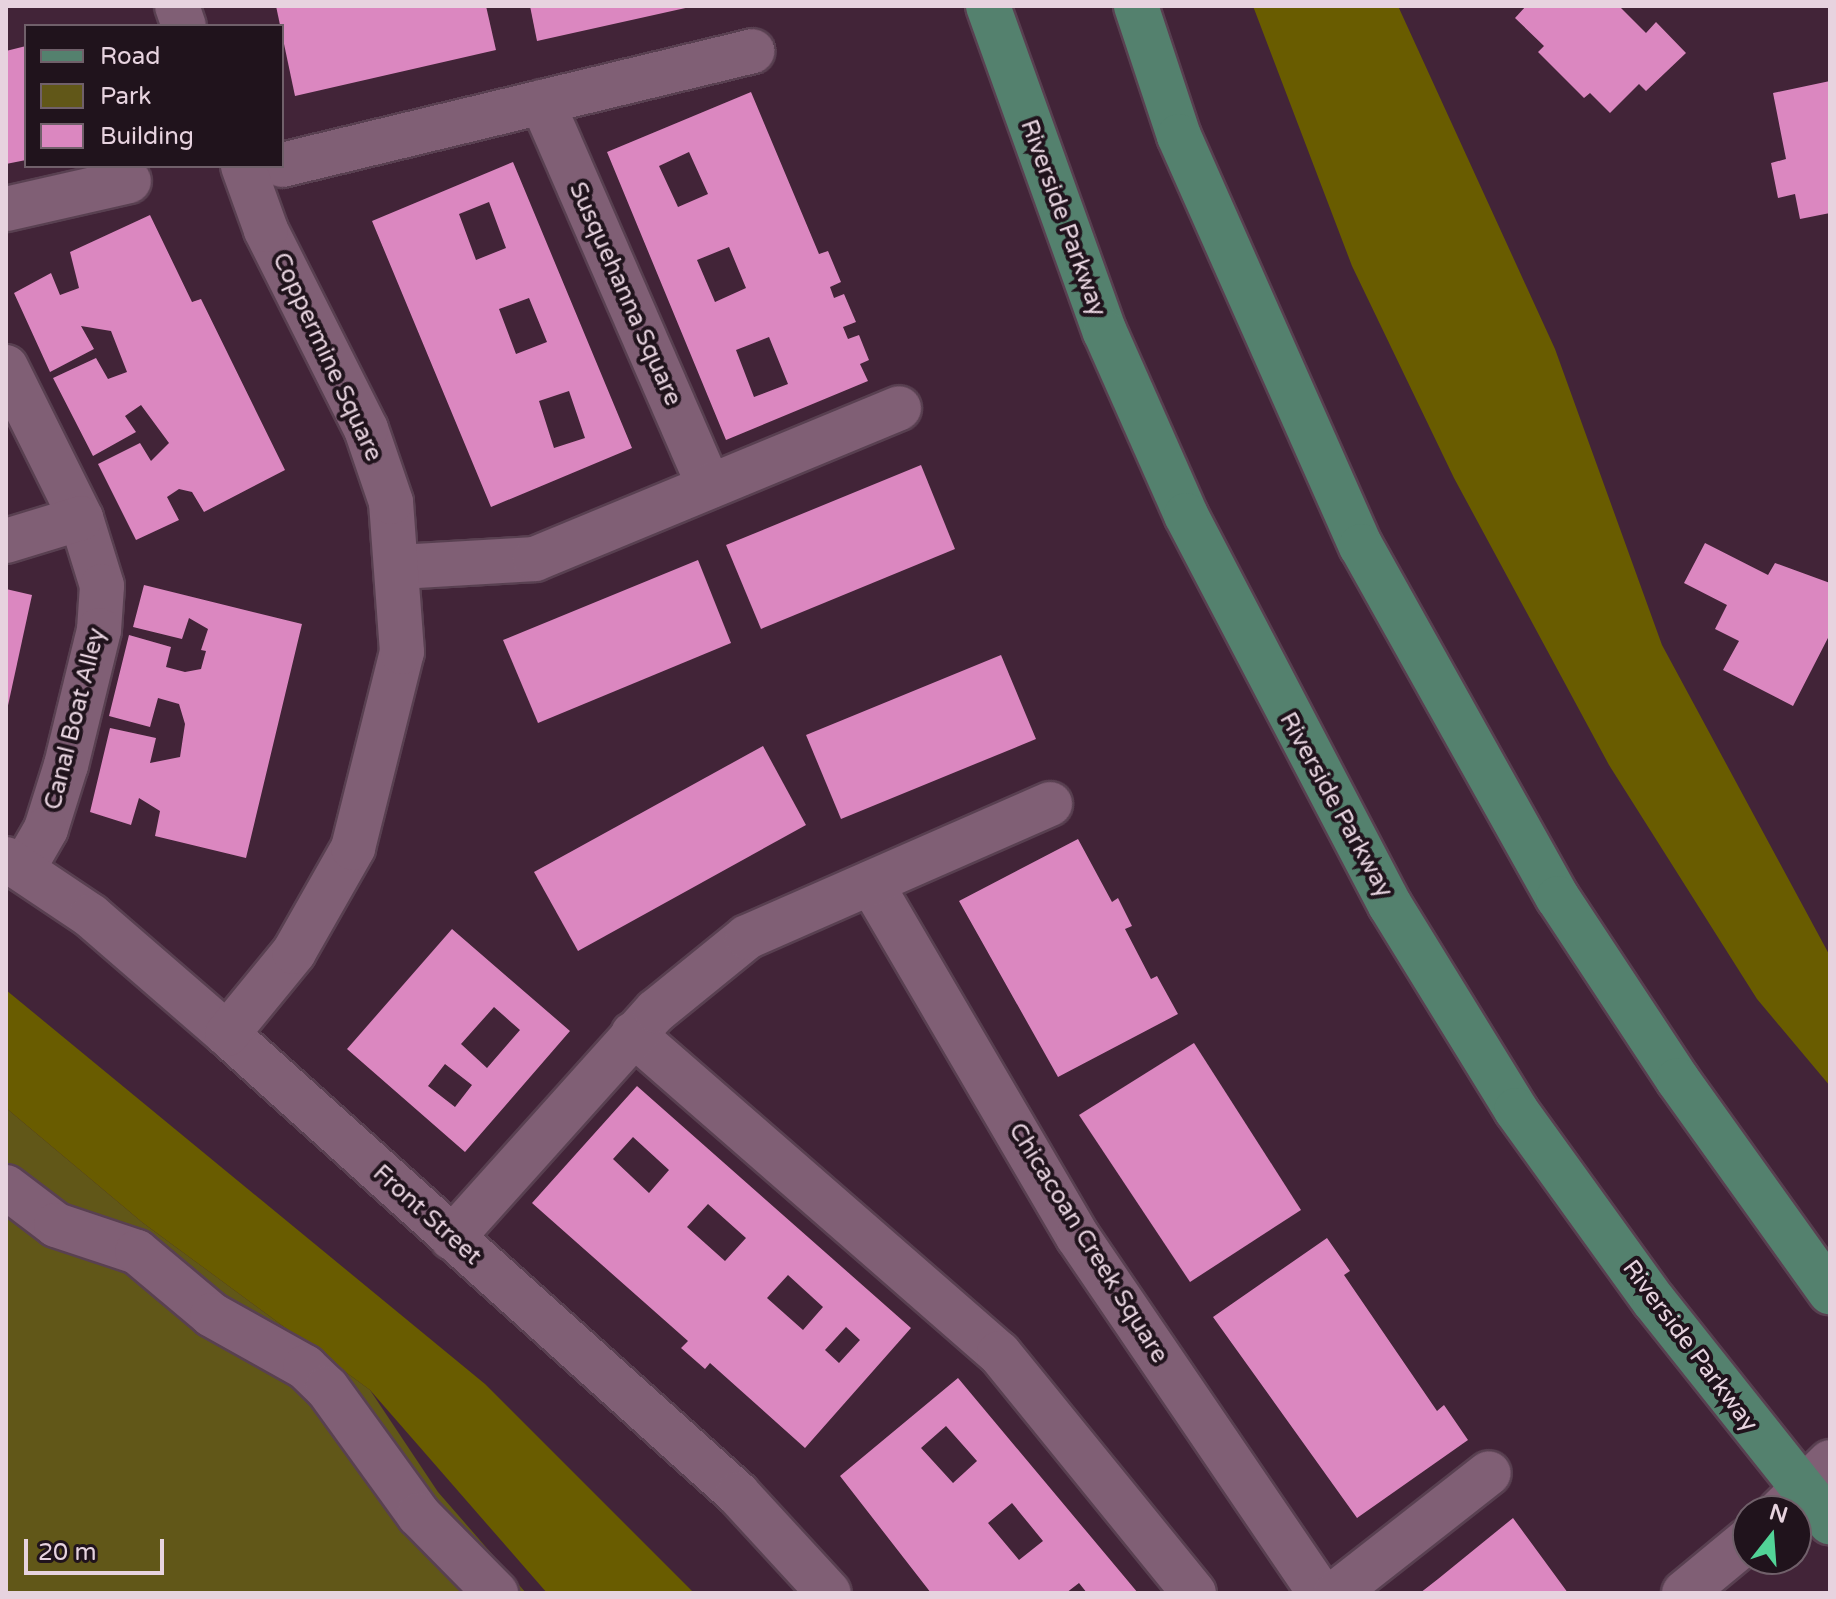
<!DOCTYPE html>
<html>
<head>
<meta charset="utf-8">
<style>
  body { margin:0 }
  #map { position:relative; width:1836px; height:1599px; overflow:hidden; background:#422438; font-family:"Varela Round",sans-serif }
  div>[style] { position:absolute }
  .green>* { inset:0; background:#615718 }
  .forest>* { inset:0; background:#695c00 }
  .building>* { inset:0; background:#db87c0 }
  .roads { filter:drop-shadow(2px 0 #594051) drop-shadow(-2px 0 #594051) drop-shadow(0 2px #594051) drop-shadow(0 -2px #594051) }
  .minor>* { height:44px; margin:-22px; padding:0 22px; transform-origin:22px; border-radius:22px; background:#805f75 }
  .major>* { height:44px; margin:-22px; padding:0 22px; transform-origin:22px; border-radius:22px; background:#54816e }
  span { translate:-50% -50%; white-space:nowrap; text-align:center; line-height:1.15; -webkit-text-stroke:8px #20131c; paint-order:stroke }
  .street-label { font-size:24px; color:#e7d3df }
  .frame { position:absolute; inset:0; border:8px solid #e7d3df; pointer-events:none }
  .legend { position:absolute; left:24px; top:24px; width:260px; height:144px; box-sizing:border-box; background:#20131c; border:2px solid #70606a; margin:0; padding:10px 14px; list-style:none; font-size:24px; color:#e7d3df }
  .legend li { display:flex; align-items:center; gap:16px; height:40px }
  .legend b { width:40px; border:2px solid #70606a }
  .north { position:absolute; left:1732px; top:1495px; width:80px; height:80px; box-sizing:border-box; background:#20131c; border:2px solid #70606a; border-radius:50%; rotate:17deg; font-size:22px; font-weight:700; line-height:32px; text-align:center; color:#e7d3df }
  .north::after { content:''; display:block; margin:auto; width:28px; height:36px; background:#52d397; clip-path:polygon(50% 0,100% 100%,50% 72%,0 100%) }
  .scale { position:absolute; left:24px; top:1539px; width:140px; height:36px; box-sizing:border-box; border:4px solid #e7d3df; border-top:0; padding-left:10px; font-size:24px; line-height:28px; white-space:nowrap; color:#e7d3df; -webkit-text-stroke:6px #20131c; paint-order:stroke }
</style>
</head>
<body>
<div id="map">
  <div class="green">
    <i style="clip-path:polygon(6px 1108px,143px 1223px,370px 1390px,438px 1492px,526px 1593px,6px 1593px)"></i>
  </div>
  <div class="forest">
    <i style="clip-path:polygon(1253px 6px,1398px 6px,1555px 349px,1662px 645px,1830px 956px,1830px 1086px,1757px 999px,1609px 765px,1454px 478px,1352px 266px)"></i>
    <i style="clip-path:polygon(6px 990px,485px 1384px,694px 1593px,547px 1593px,370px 1390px,143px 1223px,6px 1108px)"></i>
  </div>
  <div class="building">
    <i style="clip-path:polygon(276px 6px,486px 6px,496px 50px,295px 96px)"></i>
    <i style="clip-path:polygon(530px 6px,690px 6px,690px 7px,537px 41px)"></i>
    <i style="clip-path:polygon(1526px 6px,1619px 6px,1646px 33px,1656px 22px,1686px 53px,1646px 91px,1639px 84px,1610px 113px,1590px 93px,1584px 98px,1538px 52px,1544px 46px,1515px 18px)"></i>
    <i style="clip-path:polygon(26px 46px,26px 160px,6px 164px,6px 51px)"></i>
    <i style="clip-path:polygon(1830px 81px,1830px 213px,1800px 219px,1795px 194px,1778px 198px,1771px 163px,1786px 159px,1773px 93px)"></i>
    <i style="clip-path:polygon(evenodd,751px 92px,819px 254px,828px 251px,841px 282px,830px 287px,834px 298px,844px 294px,856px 322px,843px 327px,848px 339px,859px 335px,869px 360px,860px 364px,868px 381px,726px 440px,607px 152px,751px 92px,689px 152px,708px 194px,678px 207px,659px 166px,689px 152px,751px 92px,729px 247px,746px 288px,715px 302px,697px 260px,729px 247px,751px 92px,769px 337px,788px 384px,754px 397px,736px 350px,769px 337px)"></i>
    <i style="clip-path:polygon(evenodd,513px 162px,632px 448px,491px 507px,372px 221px,513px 162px,489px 202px,506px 248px,476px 260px,459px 214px,489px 202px,513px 162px,529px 298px,547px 342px,516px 354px,499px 309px,529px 298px,513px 162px,569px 391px,585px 438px,554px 448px,539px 401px,569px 391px)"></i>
    <i style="clip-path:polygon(150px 215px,192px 302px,201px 299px,285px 470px,204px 512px,192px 492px,179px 489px,167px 497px,179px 520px,136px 540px,98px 464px,140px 443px,151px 461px,169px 443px,141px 405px,125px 416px,136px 432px,93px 456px,53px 378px,96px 358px,108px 379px,127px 372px,111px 331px,81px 326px,94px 349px,50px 372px,14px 293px,51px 273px,60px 295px,79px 288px,70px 252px)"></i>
    <i style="clip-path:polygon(921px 465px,955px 549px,761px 629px,726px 545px)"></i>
    <i style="clip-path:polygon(1705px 543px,1768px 575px,1775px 563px,1830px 583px,1830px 634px,1793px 706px,1723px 670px,1739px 641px,1715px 629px,1727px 605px,1684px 583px)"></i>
    <i style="clip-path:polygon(698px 560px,731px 643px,538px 723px,503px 640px)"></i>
    <i style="clip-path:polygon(144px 585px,302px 624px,246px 858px,155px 836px,160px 811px,139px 798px,131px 825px,90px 812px,110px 728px,156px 738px,150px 763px,180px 757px,185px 724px,179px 704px,158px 698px,150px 727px,109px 716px,129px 635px,171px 647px,166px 667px,185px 672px,201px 669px,206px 651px,201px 650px,208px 629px,189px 618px,182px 639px,133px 627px)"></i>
    <i style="clip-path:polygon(6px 589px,32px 595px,7px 710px,6px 710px)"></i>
    <i style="clip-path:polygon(1001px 655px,1036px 739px,841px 819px,806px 735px)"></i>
    <i style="clip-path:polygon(763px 746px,806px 825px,578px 951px,534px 872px)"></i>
    <i style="clip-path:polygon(1078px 839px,1112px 902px,1118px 898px,1132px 926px,1125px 929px,1151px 979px,1157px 976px,1178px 1014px,1058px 1077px,959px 901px)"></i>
    <i style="clip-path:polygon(evenodd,452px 929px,570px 1031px,465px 1152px,347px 1049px,452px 929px,494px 1007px,520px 1030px,487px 1068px,461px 1044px,494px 1007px,452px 929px,445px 1064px,472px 1085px,455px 1107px,428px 1086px,445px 1064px)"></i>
    <i style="clip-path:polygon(1194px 1043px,1301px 1210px,1190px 1282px,1079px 1115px)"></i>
    <i style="clip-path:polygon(evenodd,637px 1086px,911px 1328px,805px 1448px,710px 1363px,705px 1369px,681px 1348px,688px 1341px,532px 1203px,637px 1086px,633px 1137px,669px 1170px,649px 1193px,613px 1159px,633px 1137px,637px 1086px,708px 1204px,746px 1238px,725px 1261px,687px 1227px,708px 1204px,637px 1086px,788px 1275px,823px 1307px,803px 1330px,767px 1298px,788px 1275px,637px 1086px,846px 1327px,860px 1340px,839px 1363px,825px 1350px,846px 1327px)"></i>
    <i style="clip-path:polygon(1327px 1238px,1350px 1271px,1344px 1275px,1437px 1411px,1444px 1405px,1468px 1440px,1357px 1518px,1213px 1317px)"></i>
    <i style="clip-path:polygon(evenodd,958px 1378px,1138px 1593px,1087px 1593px,1079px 1583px,1066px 1593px,931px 1593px,840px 1476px,958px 1378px,946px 1426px,977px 1461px,953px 1483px,921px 1448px,946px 1426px,958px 1378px,1012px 1503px,1043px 1541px,1019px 1560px,988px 1523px,1012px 1503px)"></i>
    <i style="clip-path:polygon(1513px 1518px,1568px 1593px,1420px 1593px,1438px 1579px)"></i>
  </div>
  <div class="roads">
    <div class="minor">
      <i style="left:177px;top:6px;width:21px;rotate:71deg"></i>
      <i style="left:542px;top:102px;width:419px;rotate:66.5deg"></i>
      <i style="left:282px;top:165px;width:484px;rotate:-13.6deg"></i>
      <i style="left:6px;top:209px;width:126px;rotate:-12.8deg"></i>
      <i style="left:6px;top:367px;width:169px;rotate:63.6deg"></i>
      <i style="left:81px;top:518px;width:71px;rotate:72.8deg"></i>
      <i style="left:102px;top:586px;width:44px;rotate:93.9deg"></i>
      <i style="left:99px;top:630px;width:139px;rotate:103.7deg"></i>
      <i style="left:66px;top:765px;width:67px;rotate:107.4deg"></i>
      <i style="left:46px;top:829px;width:46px;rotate:119.9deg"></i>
      <i style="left:6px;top:541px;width:78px;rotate:-17deg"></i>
      <i style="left:400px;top:567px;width:135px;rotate:-3.4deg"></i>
      <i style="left:535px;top:559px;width:394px;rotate:-22.5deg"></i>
      <i style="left:6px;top:859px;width:102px;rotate:33.8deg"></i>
      <i style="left:91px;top:916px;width:180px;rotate:40.9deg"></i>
      <i style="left:227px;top:1034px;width:688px;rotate:41.99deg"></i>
      <i style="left:738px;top:1494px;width:134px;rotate:47.4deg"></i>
      <i style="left:871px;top:883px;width:410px;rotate:59.7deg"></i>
      <i style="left:1078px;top:1237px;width:430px;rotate:55.8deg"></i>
      <i style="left:227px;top:1034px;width:106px;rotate:-50.7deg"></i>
      <i style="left:294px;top:952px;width:120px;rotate:-60.4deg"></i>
      <i style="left:353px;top:848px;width:202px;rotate:-76deg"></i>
      <i style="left:402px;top:652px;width:150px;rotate:-94.2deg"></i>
      <i style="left:391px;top:502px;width:77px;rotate:-108.9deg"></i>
      <i style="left:366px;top:429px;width:223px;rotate:-116.7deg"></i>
      <i style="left:266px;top:230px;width:68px;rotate:-109.8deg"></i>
      <i style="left:633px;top:1034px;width:486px;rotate:41.1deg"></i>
      <i style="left:999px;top:1353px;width:309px;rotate:50.9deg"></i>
      <i style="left:6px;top:1187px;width:63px;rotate:37.2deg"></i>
      <i style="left:56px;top:1225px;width:85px;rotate:18.4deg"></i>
      <i style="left:137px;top:1252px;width:98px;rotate:40deg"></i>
      <i style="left:212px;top:1315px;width:107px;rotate:29.2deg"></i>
      <i style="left:305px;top:1367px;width:30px;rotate:44deg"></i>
      <i style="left:327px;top:1388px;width:157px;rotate:54.1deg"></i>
      <i style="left:419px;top:1515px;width:110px;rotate:45.4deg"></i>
      <i style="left:452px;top:1238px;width:305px;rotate:-48.1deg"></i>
      <i style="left:656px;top:1011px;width:117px;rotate:-39.1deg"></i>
      <i style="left:747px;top:937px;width:331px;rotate:-23.7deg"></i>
      <i style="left:1780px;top:1511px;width:70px;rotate:-44.4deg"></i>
      <i style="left:1336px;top:1593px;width:194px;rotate:-38.1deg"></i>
      <i style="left:1684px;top:1593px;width:83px;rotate:-39.6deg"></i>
    </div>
    <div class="major">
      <i style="left:988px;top:6px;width:346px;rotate:70.3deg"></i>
      <i style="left:1105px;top:332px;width:200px;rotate:66.1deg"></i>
      <i style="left:1186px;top:515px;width:440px;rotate:62.4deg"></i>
      <i style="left:1390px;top:905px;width:241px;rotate:58.4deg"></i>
      <i style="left:1516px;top:1110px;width:236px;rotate:54.2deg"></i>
      <i style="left:1654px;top:1301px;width:283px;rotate:51.5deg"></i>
      <i style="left:1136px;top:6px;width:137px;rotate:71.7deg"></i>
      <i style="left:1179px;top:136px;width:449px;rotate:66.1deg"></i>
      <i style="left:1361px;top:546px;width:403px;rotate:60.8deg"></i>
      <i style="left:1558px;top:898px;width:218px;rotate:56.6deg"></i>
      <i style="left:1678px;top:1080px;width:261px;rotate:54.4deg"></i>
    </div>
  </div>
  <div class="street-label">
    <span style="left:1063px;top:218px;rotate:70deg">Riverside Parkway</span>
    <span style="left:625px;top:294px;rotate:66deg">Susquehanna Square</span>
    <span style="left:327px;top:357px;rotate:65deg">Coppermine Square</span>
    <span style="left:75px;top:719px;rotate:-76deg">Canal Boat Alley</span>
    <span style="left:1336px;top:805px;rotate:61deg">Riverside Parkway</span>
    <span style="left:427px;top:1215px;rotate:42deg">Front Street</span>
    <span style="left:1088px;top:1243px;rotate:58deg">Chicacoan Creek Square</span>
    <span style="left:1690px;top:1346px;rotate:53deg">Riverside Parkway</span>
  </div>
  <div class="frame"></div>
  <ul class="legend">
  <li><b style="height:10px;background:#54816e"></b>Road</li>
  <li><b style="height:22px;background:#615718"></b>Park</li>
  <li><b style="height:22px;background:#db87c0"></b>Building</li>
  </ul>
  <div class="north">N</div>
  <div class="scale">20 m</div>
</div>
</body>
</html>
